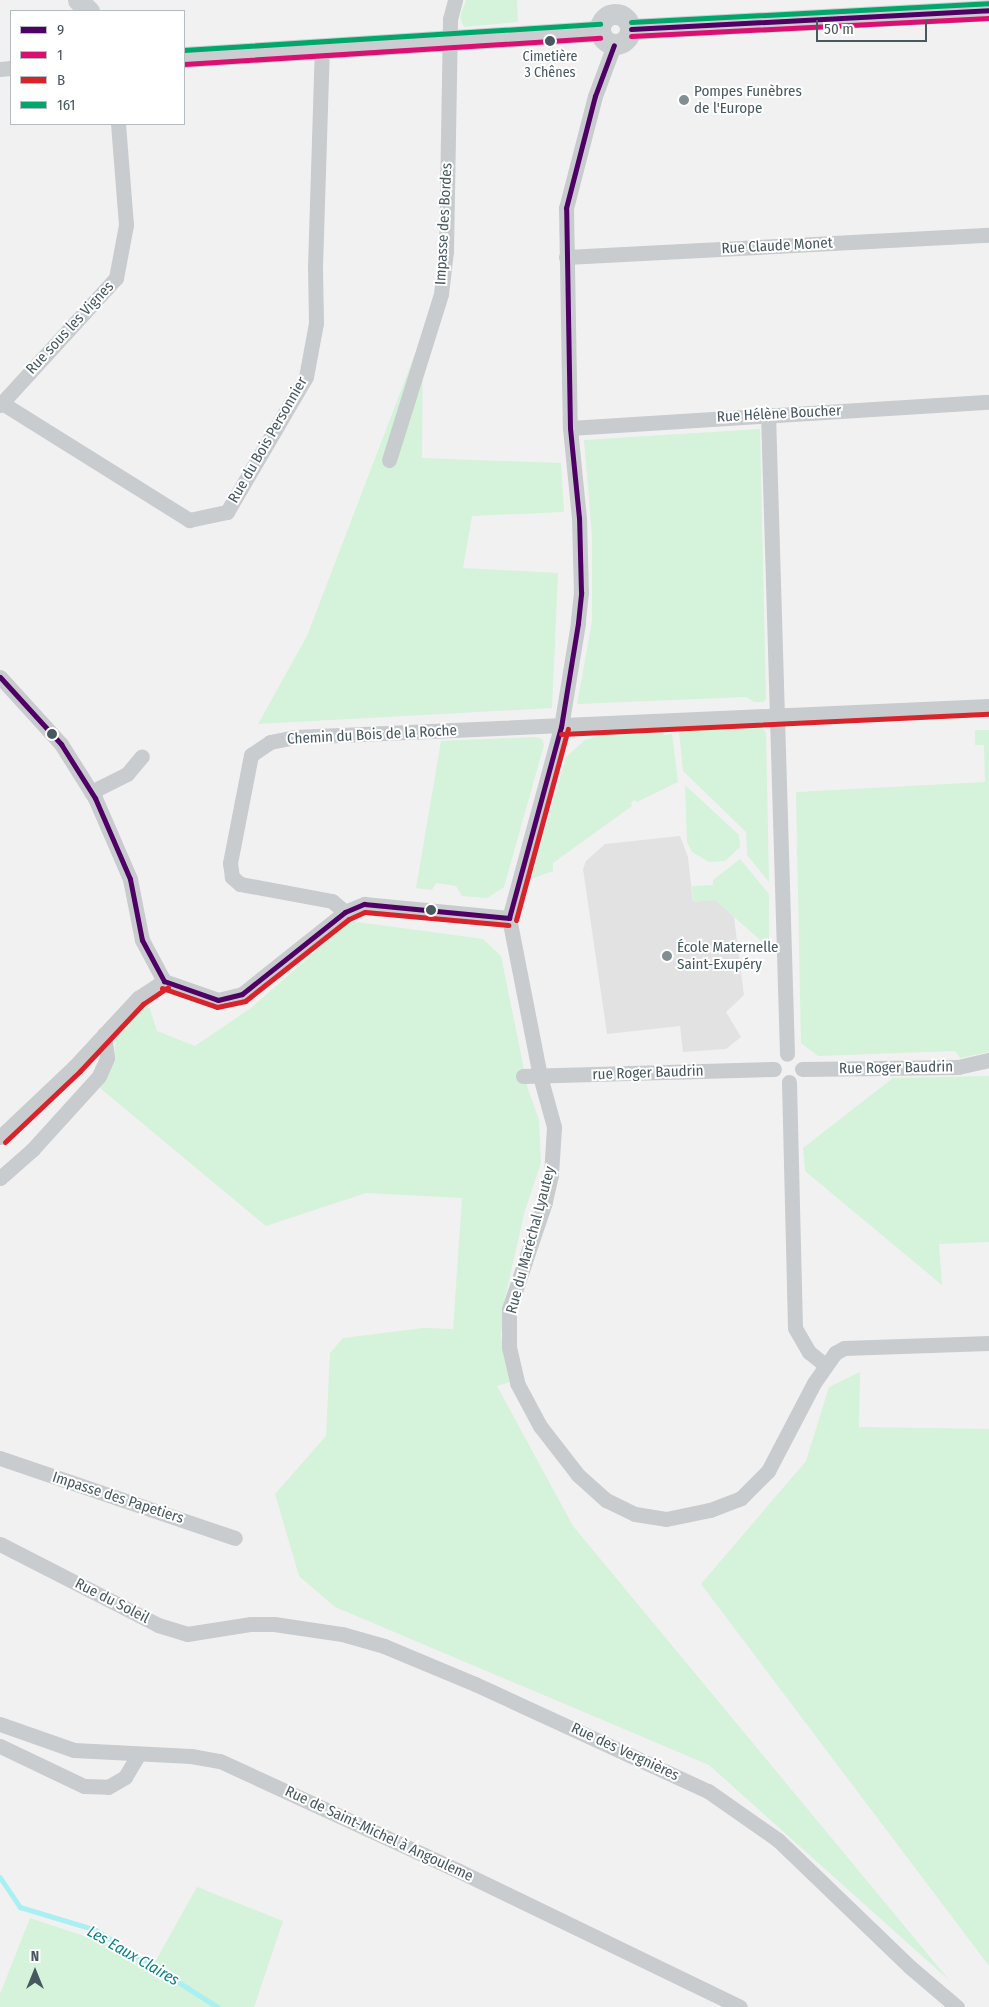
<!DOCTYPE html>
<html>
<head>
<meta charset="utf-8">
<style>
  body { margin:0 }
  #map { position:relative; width:989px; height:2007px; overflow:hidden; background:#f2f1f1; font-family:"Fira Sans Condensed",sans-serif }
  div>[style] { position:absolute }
  .education>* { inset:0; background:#e3e2e3 }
  .green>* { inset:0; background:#d5f2da }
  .stream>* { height:4.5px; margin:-2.25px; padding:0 2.25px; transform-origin:2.25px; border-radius:2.25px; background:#a8f0f1 }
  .street>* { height:15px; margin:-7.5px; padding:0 7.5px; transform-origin:7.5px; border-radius:7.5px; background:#c8ccce }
  .secondary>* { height:21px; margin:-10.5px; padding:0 10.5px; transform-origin:10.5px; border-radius:10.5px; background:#caced0 }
  .secondary>.ring { margin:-10.5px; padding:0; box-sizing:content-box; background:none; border:21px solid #caced0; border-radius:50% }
  .bus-1>* { height:5px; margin:-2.5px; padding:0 2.5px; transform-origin:2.5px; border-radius:2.5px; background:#4f0064 }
  .bus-2>* { height:5px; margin:-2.5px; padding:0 2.5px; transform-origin:2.5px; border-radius:2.5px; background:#da0f71 }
  .bus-3>* { height:5px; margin:-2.5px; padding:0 2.5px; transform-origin:2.5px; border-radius:2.5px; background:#d8232a }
  .bus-4>* { height:5px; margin:-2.5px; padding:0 2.5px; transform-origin:2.5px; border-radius:2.5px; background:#00a76b }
  .dots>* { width:14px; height:14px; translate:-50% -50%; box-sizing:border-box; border:2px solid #fff; border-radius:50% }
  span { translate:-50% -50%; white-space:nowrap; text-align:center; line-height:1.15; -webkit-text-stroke:4px #fff; paint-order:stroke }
  .bus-label { font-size:14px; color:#47585f }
  .poi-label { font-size:15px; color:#47585f }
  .left { translate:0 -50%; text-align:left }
  .street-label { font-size:15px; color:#47585f }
  .water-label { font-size:16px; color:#098283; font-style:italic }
  .legend { position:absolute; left:10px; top:10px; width:175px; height:115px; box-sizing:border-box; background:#fff; border:1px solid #b5bcbf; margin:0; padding:6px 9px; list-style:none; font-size:15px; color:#47585f }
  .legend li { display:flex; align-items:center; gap:10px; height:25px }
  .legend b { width:25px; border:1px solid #b5bcbf }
  .north { position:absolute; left:10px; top:1947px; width:50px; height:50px; -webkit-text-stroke:4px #fff; paint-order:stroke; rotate:0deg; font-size:14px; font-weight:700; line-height:20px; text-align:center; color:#47585f }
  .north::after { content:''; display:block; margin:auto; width:18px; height:22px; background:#47585f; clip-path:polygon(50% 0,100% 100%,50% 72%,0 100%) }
  .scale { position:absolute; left:816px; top:20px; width:111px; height:22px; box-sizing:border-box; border:2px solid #47585f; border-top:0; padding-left:6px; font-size:15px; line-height:18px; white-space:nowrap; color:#47585f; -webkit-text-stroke:4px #fff; paint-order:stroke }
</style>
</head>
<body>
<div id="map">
  <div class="education">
    <i style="clip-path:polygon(680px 836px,688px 857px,693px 902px,715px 899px,734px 917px,744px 995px,726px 1012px,741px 1037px,726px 1049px,683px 1052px,680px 1026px,607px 1034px,583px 869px,586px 861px,605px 844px)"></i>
  </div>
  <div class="green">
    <i style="clip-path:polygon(466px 0,517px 0,518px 22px,464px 27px,460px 17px)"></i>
    <i style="clip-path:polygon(423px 333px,422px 458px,561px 463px,564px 512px,472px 516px,463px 568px,558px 573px,552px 708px,258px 724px,307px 636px)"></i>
    <i style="clip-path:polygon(760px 429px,766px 699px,763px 702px,754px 702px,746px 697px,577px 704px,592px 621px,592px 536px,584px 440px)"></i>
    <i style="clip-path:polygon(763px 728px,766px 733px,769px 882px,747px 855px,746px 832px,683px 771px,679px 731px)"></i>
    <i style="clip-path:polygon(975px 730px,989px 730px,989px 1052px,960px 1058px,955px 1051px,818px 1056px,801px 1043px,796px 792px,985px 782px,984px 745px,975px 745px)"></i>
    <i style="clip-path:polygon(663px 731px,664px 735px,672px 734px,678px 782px,637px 802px,634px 800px,631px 803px,632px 806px,553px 863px,553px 871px,531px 879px,566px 757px,585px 740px,602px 735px)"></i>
    <i style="clip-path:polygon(536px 737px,542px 739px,544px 745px,504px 887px,487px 898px,462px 896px,456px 886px,436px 883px,432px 890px,416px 888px,441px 741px)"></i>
    <i style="clip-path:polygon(685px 785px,739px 835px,740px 847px,725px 861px,709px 862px,692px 852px,687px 842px)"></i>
    <i style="clip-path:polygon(740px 859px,769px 894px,769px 948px,715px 900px,693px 902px,692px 886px,713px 885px,713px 880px)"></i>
    <i style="clip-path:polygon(350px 921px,483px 939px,501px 956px,528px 1089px,539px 1120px,541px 1163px,525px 1210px,505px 1298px,501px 1336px,510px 1382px,497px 1386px,573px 1526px,950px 1981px,709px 1765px,335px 1607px,299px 1576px,275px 1494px,326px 1436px,330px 1353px,343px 1338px,423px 1328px,453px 1329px,462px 1198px,366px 1193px,266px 1226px,100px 1088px,113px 1060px,117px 1034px,148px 1003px,157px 1031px,195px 1046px,251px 1008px)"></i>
    <i style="clip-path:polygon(989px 1076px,989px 1242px,939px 1244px,942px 1285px,805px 1171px,803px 1148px,893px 1078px)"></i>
    <i style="clip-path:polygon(860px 1372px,859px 1427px,989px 1429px,989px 1966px,701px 1584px,806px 1461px,829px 1387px)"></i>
    <i style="clip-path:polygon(197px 1887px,283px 1921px,254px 2007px,0 2007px,0 1994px,30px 1918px,156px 1960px)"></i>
  </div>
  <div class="stream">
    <i style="left:0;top:1877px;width:36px;rotate:56deg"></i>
    <i style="left:20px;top:1907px;width:79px;rotate:16.8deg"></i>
    <i style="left:96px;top:1930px;width:144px;rotate:32.3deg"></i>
  </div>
  <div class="street">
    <i style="left:614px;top:45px;width:54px;rotate:110.4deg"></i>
    <i style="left:595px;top:96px;width:116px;rotate:104.5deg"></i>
    <i style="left:566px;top:208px;width:220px;rotate:89deg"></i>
    <i style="left:570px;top:428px;width:90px;rotate:84.3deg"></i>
    <i style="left:579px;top:518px;width:74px;rotate:88.5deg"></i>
    <i style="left:581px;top:592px;width:31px;rotate:96deg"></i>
    <i style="left:578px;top:623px;width:105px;rotate:99.3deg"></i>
    <i style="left:561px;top:727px;width:198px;rotate:105.2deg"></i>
    <i style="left:509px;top:918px;width:161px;rotate:78.9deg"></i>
    <i style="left:540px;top:1076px;width:53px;rotate:74.6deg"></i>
    <i style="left:554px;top:1127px;width:48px;rotate:93.6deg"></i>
    <i style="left:551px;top:1175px;width:28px;rotate:103deg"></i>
    <i style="left:545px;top:1202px;width:113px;rotate:108.6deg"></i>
    <i style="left:509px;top:1309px;width:38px;rotate:90deg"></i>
    <i style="left:509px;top:1347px;width:37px;rotate:77deg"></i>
    <i style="left:517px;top:1383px;width:49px;rotate:61.9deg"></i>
    <i style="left:540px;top:1426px;width:62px;rotate:52.2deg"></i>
    <i style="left:578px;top:1475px;width:38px;rotate:42deg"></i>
    <i style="left:606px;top:1500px;width:32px;rotate:26deg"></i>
    <i style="left:635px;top:1514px;width:31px;rotate:9deg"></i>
    <i style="left:666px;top:1519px;width:45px;rotate:-11.6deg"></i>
    <i style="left:710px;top:1510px;width:33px;rotate:-21deg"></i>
    <i style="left:741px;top:1498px;width:38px;rotate:-45deg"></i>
    <i style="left:768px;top:1471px;width:99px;rotate:-62.4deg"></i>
    <i style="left:814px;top:1383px;width:37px;rotate:-55deg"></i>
    <i style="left:835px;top:1353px;width:10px;rotate:-29deg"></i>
    <i style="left:844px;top:1348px;width:145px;rotate:-2deg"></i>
    <i style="left:0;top:69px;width:11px;rotate:-5deg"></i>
    <i style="left:566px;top:257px;width:424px;rotate:-3deg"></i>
    <i style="left:2px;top:403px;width:221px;rotate:32deg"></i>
    <i style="left:189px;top:520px;width:39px;rotate:-12deg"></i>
    <i style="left:227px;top:512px;width:156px;rotate:-59.7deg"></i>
    <i style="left:306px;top:377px;width:55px;rotate:-79.5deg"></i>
    <i style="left:316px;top:323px;width:56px;rotate:-91deg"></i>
    <i style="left:315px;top:267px;width:218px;rotate:-88.2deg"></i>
    <i style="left:0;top:405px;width:172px;rotate:-47.6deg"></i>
    <i style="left:116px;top:278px;width:54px;rotate:-79.3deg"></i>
    <i style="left:126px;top:225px;width:101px;rotate:-94.5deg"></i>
    <i style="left:768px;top:414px;width:640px;rotate:88.3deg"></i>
    <i style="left:570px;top:428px;width:420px;rotate:-3.6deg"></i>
    <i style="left:389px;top:460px;width:174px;rotate:-72.6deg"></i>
    <i style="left:441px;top:294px;width:43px;rotate:-83.4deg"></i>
    <i style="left:446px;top:251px;width:232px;rotate:-89deg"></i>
    <i style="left:450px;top:19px;width:20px;rotate:-75deg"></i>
    <i style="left:0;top:677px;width:91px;rotate:47.7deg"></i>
    <i style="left:61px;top:744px;width:64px;rotate:57.8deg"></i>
    <i style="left:95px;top:798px;width:88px;rotate:66.6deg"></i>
    <i style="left:130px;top:879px;width:62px;rotate:78.9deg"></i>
    <i style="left:142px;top:940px;width:47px;rotate:61.8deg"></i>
    <i style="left:164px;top:981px;width:57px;rotate:19.4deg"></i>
    <i style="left:218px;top:1000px;width:25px;rotate:-14deg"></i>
    <i style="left:242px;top:994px;width:132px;rotate:-38.5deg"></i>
    <i style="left:345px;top:912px;width:21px;rotate:-23deg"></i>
    <i style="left:364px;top:904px;width:146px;rotate:5.5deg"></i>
    <i style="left:91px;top:792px;width:40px;rotate:-26.6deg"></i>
    <i style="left:127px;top:774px;width:23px;rotate:-50deg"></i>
    <i style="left:345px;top:912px;width:17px;rotate:-140deg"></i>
    <i style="left:332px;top:901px;width:94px;rotate:-169.5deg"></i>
    <i style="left:240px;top:884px;width:11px;rotate:-139deg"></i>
    <i style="left:232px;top:877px;width:14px;rotate:-98deg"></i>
    <i style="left:230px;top:863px;width:110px;rotate:-79deg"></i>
    <i style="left:251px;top:755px;width:23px;rotate:-34deg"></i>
    <i style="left:270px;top:742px;width:25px;rotate:-11deg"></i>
    <i style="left:295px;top:737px;width:695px;rotate:-2.56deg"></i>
    <i style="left:802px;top:1069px;width:156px;rotate:-0.7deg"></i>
    <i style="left:958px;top:1067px;width:32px;rotate:-13deg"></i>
    <i style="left:523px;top:1076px;width:251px;rotate:-1.6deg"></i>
    <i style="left:789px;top:1082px;width:246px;rotate:88.6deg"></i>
    <i style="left:795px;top:1328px;width:28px;rotate:60deg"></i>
    <i style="left:809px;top:1352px;width:19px;rotate:39deg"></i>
    <i style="left:0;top:1137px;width:103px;rotate:-43.4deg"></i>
    <i style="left:75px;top:1066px;width:93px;rotate:-47.2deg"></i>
    <i style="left:138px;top:998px;width:31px;rotate:-33deg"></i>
    <i style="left:0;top:1178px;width:43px;rotate:-41.2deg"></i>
    <i style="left:32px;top:1150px;width:100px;rotate:-47.8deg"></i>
    <i style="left:99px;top:1076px;width:20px;rotate:-66deg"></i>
    <i style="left:107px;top:1058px;width:24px;rotate:-97deg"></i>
    <i style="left:0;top:1458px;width:248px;rotate:18.8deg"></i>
    <i style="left:0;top:1544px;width:178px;rotate:27.1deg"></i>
    <i style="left:158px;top:1625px;width:30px;rotate:17deg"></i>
    <i style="left:187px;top:1634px;width:65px;rotate:-8.9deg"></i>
    <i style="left:251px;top:1624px;width:23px"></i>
    <i style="left:274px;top:1624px;width:69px;rotate:8.4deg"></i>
    <i style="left:342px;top:1634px;width:44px;rotate:15.9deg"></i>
    <i style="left:384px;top:1646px;width:99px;rotate:22.7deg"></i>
    <i style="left:475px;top:1684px;width:256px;rotate:24.7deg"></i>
    <i style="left:708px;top:1791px;width:85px;rotate:35deg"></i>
    <i style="left:778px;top:1840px;width:183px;rotate:43.9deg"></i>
    <i style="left:910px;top:1967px;width:62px;rotate:40.4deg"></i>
    <i style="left:0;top:1724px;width:78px;rotate:19.4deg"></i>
    <i style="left:74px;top:1750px;width:117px;rotate:2.9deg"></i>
    <i style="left:191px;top:1756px;width:29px;rotate:10deg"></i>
    <i style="left:220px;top:1761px;width:261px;rotate:24.7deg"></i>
    <i style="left:457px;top:1870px;width:314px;rotate:25.8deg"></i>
    <i style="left:0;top:1746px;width:93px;rotate:25.5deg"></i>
    <i style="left:84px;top:1786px;width:24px;rotate:2deg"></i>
    <i style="left:108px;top:1787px;width:20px;rotate:-30deg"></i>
    <i style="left:125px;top:1777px;width:26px;rotate:-59deg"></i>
  </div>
  <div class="secondary">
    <i style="left:78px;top:0;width:16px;rotate:45deg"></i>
    <i class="ring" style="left:600px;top:14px;width:9px;height:9px"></i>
    <i style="left:631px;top:29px;width:359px;rotate:-3deg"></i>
    <i style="left:184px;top:57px;width:417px;rotate:-3.6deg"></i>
  </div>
  <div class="bus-1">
    <i style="left:631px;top:29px;width:359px;rotate:-3deg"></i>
    <i style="left:0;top:677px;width:91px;rotate:47.7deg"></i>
    <i style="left:61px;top:744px;width:64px;rotate:57.8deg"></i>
    <i style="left:95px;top:798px;width:88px;rotate:66.6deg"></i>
    <i style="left:130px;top:879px;width:62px;rotate:78.9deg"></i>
    <i style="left:142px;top:940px;width:47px;rotate:61.8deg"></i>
    <i style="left:164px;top:981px;width:57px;rotate:19.4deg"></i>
    <i style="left:218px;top:1000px;width:25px;rotate:-14deg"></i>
    <i style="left:242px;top:994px;width:132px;rotate:-38.5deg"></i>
    <i style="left:345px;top:912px;width:21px;rotate:-23deg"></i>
    <i style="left:364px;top:904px;width:146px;rotate:5.5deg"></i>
    <i style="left:509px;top:918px;width:198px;rotate:-74.8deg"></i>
    <i style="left:561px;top:727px;width:105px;rotate:-80.7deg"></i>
    <i style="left:578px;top:623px;width:31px;rotate:-84deg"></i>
    <i style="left:581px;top:592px;width:74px;rotate:-91.5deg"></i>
    <i style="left:579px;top:518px;width:90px;rotate:-95.7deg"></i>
    <i style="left:570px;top:428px;width:220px;rotate:-91deg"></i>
    <i style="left:566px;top:208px;width:116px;rotate:-75.5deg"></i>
    <i style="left:595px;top:96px;width:54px;rotate:-69.6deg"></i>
  </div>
  <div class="bus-2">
    <i style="left:631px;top:36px;width:358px;rotate:-2.9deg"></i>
    <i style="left:184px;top:64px;width:417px;rotate:-3.6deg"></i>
  </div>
  <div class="bus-3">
    <i style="left:561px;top:734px;width:428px;rotate:-2.7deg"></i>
    <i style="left:516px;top:920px;width:198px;rotate:-74.8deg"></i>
    <i style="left:162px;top:988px;width:58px;rotate:19.1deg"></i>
    <i style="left:217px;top:1007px;width:29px;rotate:-12deg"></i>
    <i style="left:245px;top:1001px;width:132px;rotate:-38.3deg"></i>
    <i style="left:349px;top:919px;width:17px;rotate:-24deg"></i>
    <i style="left:365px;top:912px;width:144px;rotate:5.2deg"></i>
    <i style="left:5px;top:1142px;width:103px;rotate:-43.4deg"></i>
    <i style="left:80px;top:1071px;width:92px;rotate:-46.8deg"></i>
    <i style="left:143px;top:1004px;width:30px;rotate:-34deg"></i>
  </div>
  <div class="bus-4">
    <i style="left:631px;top:22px;width:359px;rotate:-3deg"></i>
    <i style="left:184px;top:50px;width:417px;rotate:-3.6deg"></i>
  </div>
  <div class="dots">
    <i style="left:550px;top:41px;background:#47585f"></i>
    <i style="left:684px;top:100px;background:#838e92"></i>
    <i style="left:52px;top:734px;background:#47585f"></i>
    <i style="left:431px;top:910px;background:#47585f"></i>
    <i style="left:667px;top:956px;background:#838e92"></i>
  </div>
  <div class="bus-label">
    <span style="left:550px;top:65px">Cimetière<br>3 Chênes</span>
  </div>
  <div class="poi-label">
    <span class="left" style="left:694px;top:100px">Pompes Funèbres<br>de l'Europe</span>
    <span class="left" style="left:677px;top:956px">École Maternelle<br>Saint-Exupéry</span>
  </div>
  <div class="street-label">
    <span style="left:444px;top:224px;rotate:-87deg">Impasse des Bordes</span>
    <span style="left:777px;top:246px;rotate:-3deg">Rue Claude Monet</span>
    <span style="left:70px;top:328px;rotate:-47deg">Rue sous les Vignes</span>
    <span style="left:779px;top:414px;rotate:-3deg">Rue Hélène Boucher</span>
    <span style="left:268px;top:440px;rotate:-60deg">Rue du Bois Personnier</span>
    <span style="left:372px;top:735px;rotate:-3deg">Chemin du Bois de la Roche</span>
    <span style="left:896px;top:1068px;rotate:-1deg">Rue Roger Baudrin</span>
    <span style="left:648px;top:1073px;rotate:-2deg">rue Roger Baudrin</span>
    <span style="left:531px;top:1240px;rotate:-75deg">Rue du Maréchal Lyautey</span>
    <span style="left:118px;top:1498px;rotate:18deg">Impasse des Papetiers</span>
    <span style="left:112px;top:1601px;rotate:27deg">Rue du Soleil</span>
    <span style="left:625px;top:1752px;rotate:25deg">Rue des Vergnières</span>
    <span style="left:379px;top:1834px;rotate:25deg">Rue de Saint-Michel à Angouleme</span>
  </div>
  <div class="water-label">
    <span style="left:133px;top:1956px;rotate:30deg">Les Eaux Claires</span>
  </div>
  <ul class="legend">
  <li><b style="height:6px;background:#4f0064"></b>9</li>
  <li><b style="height:6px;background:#da0f71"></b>1</li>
  <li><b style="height:6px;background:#d8232a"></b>B</li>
  <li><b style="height:6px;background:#00a76b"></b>161</li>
  </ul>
  <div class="north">N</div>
  <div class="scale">50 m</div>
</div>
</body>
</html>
